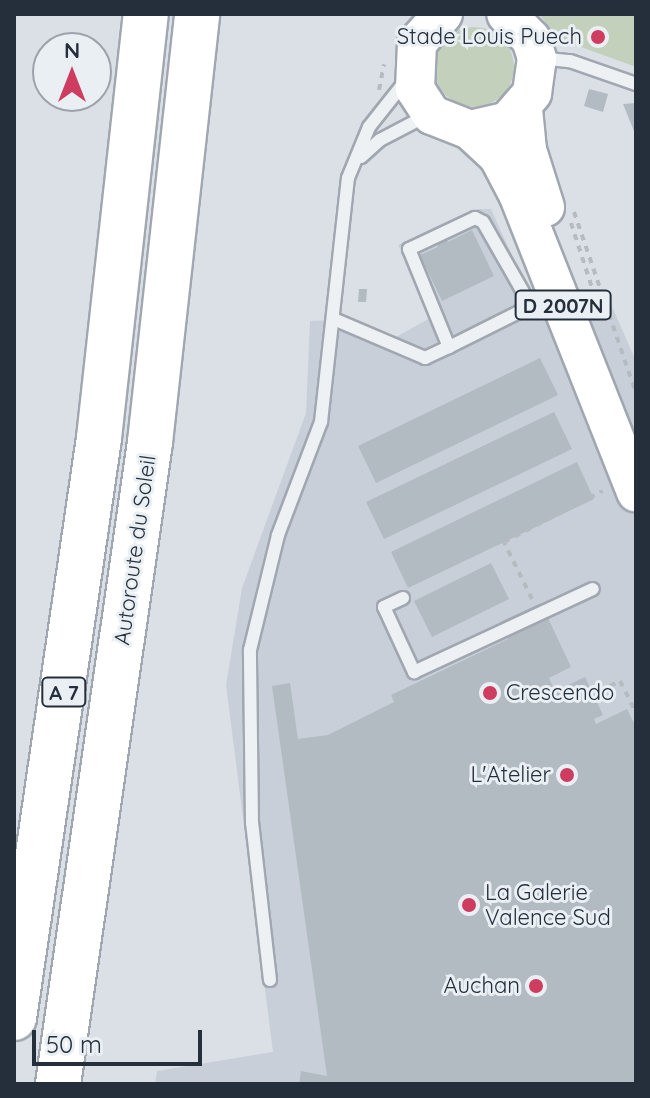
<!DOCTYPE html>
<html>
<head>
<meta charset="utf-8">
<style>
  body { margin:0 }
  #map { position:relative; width:650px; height:1098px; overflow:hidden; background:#dbe0e6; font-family:Quicksand,sans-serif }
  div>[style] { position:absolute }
  .built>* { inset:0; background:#c9cfd8 }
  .green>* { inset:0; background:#c3d0bc }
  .round { border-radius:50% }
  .building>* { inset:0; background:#b2bac2 }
  .path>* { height:4px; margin-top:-2px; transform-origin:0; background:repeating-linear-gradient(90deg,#b6bbc0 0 6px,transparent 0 12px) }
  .roads { filter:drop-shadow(2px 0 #a1a7b0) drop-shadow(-2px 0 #a1a7b0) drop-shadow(0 2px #a1a7b0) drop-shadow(0 -2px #a1a7b0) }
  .service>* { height:12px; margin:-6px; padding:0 6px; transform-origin:6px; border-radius:6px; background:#eef1f4 }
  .primary>* { height:38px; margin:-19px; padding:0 19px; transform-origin:19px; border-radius:19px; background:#fff }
  .motorway>* { height:44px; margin:-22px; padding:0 22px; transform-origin:22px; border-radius:22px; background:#fff }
  .dots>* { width:22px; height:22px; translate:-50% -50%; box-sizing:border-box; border:4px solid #eaeff4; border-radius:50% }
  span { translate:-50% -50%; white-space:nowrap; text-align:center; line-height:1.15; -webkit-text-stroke:6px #eaeff4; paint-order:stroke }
  .shield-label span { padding:2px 6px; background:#eaeff4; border:2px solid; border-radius:6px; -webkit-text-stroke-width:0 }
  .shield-label { font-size:20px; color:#252f3c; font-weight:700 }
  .poi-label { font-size:22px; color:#252f3c }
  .right { translate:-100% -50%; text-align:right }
  .left { translate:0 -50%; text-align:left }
  .street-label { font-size:22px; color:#252f3c }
  .frame { position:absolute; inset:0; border:16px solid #252f3c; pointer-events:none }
  .north { position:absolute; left:32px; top:32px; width:80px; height:80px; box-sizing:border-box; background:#eaeff4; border:2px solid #9ba2aa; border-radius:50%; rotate:0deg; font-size:22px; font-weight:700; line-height:32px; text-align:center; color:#252f3c }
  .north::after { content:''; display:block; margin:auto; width:28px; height:36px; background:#ce3d5f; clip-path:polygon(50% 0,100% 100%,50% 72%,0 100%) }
  .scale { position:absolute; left:32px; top:1030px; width:170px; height:36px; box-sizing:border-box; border:4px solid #252f3c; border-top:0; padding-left:10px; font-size:24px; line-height:28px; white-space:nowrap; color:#252f3c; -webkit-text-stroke:6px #eaeff4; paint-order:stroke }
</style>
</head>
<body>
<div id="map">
  <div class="built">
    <i style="clip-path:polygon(474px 209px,491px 209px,541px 321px,610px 302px,636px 361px,636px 1084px,155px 1084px,157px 1071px,273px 1052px,226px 685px,242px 588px,306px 413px,310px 321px,352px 319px,396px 337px,432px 317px,398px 245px)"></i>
  </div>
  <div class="green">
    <i style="clip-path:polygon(540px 14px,636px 14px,636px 67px,570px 43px,551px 31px)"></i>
    <i class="round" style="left:434px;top:27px;width:80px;height:80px"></i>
  </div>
  <div class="building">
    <i style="clip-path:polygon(589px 89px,608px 94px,603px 112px,584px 106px)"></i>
    <i style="clip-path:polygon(636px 103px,636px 131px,634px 131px,623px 104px)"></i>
    <i style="clip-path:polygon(472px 230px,494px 276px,442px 301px,420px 255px,438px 247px,435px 240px,445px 235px,448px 242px)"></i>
    <i style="clip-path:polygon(359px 289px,367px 289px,366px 302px,358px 302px)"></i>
    <i style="clip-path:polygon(540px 358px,558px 395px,376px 483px,358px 446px)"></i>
    <i style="clip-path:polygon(554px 412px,572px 449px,384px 539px,366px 502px)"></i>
    <i style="clip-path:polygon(577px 462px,594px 499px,408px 588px,391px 552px)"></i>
    <i style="clip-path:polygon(491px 563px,509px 599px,432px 637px,414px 601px)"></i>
    <i style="clip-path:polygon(541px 603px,571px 667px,549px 678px,555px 691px,585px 677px,603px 715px,594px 719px,596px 724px,627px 709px,636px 727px,636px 1084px,299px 1084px,301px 1071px,327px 1076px,272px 686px,290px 683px,298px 739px,328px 735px,394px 702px,391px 695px,508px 639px,500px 622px)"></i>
  </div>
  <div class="path">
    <i style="left:379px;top:90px;width:26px;rotate:-79deg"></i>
    <i style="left:574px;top:212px;width:191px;rotate:71.1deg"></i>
    <i style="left:571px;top:223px;width:90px;rotate:72deg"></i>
    <i style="left:532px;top:599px;width:64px;rotate:-116.2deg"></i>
    <i style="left:504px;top:542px;width:111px;rotate:-27.3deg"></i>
    <i style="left:599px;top:691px;width:23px;rotate:-25deg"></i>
    <i style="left:620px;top:681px;width:36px;rotate:63deg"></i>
  </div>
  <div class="roads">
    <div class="service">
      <i style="left:539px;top:58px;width:31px;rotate:6deg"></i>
      <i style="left:570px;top:61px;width:70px;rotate:19.2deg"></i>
      <i style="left:361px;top:157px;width:25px;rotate:-42deg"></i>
      <i style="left:380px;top:140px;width:52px;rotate:-27.6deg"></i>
      <i style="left:336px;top:320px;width:97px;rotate:23.1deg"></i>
      <i style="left:425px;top:358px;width:26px;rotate:-25deg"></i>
      <i style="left:449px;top:347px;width:92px;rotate:-26.6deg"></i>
      <i style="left:531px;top:306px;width:97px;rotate:-119.7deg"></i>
      <i style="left:483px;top:222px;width:9px;rotate:-153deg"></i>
      <i style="left:475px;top:218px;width:73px;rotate:154.8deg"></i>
      <i style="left:409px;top:249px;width:106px;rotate:67.8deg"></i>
      <i style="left:403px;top:598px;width:21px;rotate:155deg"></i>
      <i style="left:384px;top:607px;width:72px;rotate:65.2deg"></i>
      <i style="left:414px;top:672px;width:197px;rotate:-24.9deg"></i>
      <i style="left:270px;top:980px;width:158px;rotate:-96.5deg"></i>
      <i style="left:252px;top:823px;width:173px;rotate:-90.7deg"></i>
      <i style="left:250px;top:650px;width:118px;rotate:-76.3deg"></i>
      <i style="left:278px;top:535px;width:121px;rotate:-69.2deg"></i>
      <i style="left:321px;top:422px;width:245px;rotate:-83.7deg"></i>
      <i style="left:348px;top:178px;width:55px;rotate:-67.6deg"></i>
      <i style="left:369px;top:127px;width:61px;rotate:-51.6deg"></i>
    </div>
    <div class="primary">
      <i style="left:443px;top:14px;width:39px;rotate:132deg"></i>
      <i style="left:417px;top:43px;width:46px;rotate:92.5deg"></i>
      <i style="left:415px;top:89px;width:31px;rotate:57deg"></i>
      <i style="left:432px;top:115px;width:41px;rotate:21.5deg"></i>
      <i style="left:470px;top:130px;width:39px;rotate:-13deg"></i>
      <i style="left:508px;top:121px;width:37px;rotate:-49deg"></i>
      <i style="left:532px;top:93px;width:35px;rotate:-82deg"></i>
      <i style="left:537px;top:58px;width:20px;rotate:-108deg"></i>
      <i style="left:531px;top:39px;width:35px;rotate:-135deg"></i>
      <i style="left:523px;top:109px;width:41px;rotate:84.4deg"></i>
      <i style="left:527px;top:150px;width:60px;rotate:72.5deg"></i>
      <i style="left:470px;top:130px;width:38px;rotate:43deg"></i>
      <i style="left:498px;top:156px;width:43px;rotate:62.2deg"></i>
      <i style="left:518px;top:194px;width:321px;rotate:68.4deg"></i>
    </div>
    <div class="motorway">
      <i style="left:14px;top:1018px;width:586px;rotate:-81.66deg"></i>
      <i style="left:99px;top:438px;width:427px;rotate:-83.7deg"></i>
      <i style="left:58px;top:1084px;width:649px;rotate:-81.84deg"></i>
      <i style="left:150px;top:442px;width:431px;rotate:-83.7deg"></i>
    </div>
  </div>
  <div class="dots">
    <i style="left:598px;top:37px;background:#ce3d5f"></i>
    <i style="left:490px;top:693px;background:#ce3d5f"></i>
    <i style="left:567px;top:775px;background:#ce3d5f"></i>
    <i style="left:469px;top:905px;background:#ce3d5f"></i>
    <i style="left:536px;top:986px;background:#ce3d5f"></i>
  </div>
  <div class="shield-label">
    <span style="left:563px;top:305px">D 2007N</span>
    <span style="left:64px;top:692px">A 7</span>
  </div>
  <div class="poi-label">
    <span class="right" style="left:582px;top:37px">Stade Louis Puech</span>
    <span class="left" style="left:506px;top:693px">Crescendo</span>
    <span class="right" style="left:551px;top:775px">L'Atelier</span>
    <span class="left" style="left:485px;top:905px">La Galerie<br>Valence Sud</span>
    <span class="right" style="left:520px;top:986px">Auchan</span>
  </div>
  <div class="street-label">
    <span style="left:135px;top:550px;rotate:-82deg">Autoroute du Soleil</span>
  </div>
  <div class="frame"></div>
  <div class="north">N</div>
  <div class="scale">50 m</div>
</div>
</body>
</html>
